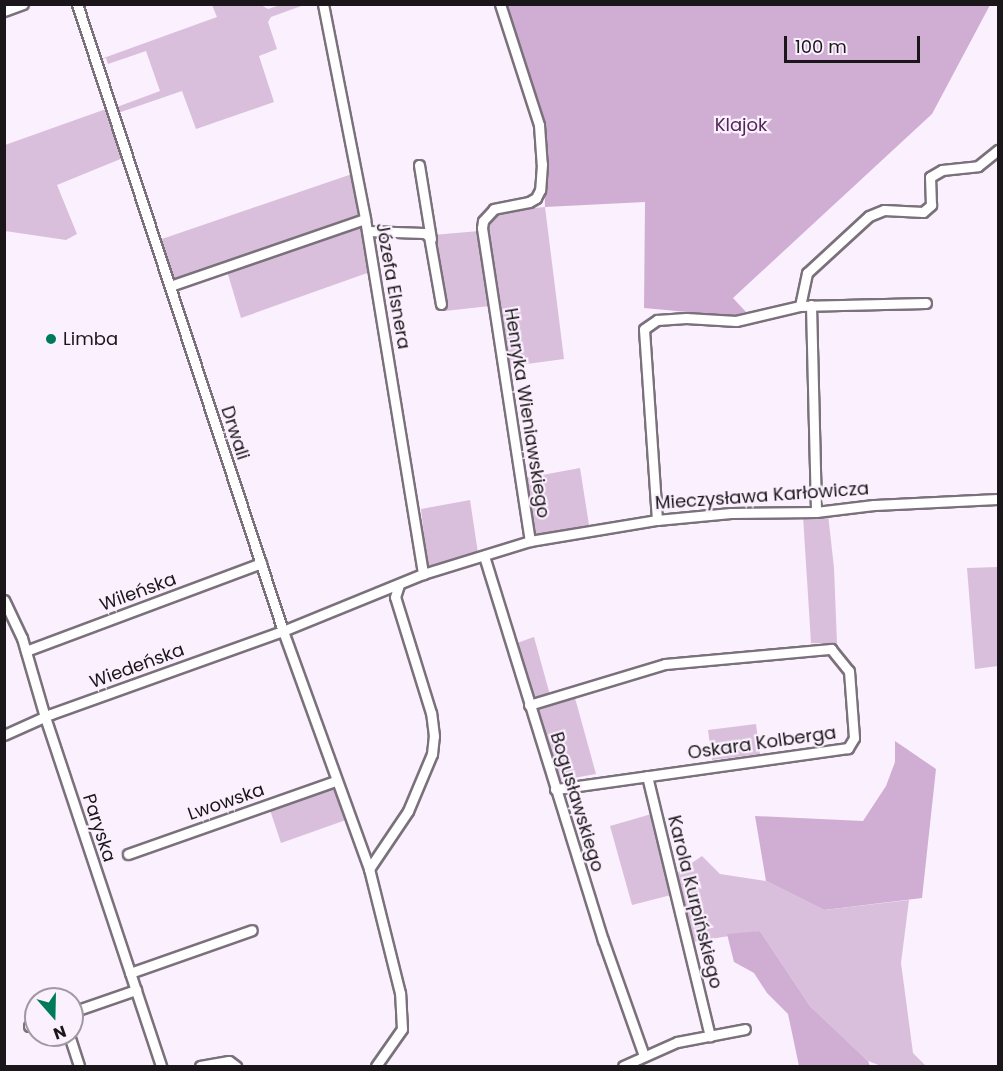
<!DOCTYPE html>
<html>
<head>
<meta charset="utf-8">
<style>
  body { margin:0 }
  #map { position:relative; width:1003px; height:1071px; overflow:hidden; background:#fbf0fd; font-family:Poppins,sans-serif }
  div>[style] { position:absolute }
  .green>* { inset:0; background:#d9bfdc }
  .forest>* { inset:0; background:#d0aed4 }
  .roads { filter:drop-shadow(2px 0 #7a717b) drop-shadow(-2px 0 #7a717b) drop-shadow(0 2px #7a717b) drop-shadow(0 -2px #7a717b) }
  .minor>* { height:9px; margin:-4.5px; padding:0 4.5px; transform-origin:4.5px; border-radius:4.5px; background:#fff }
  .dots>* { width:16px; height:16px; translate:-50% -50%; box-sizing:border-box; border:3px solid #fbf0fd; border-radius:50% }
  span { translate:-50% -50%; white-space:nowrap; text-align:center; line-height:1.15; -webkit-text-stroke:4.5px #fbf0fd; paint-order:stroke }
  .park-label { font-size:18px; color:#512757 }
  .street-label { font-size:18px; color:#1a161a }
  .poi-label { font-size:18px; color:#1a161a }
  .left { translate:0 -50%; text-align:left }
  .frame { position:absolute; inset:0; border:6px solid #1a161a; pointer-events:none }
  .north { position:absolute; left:24px; top:987px; width:60px; height:60px; box-sizing:border-box; background:#fbf0fd; border:2px solid #a199a2; border-radius:50%; rotate:160deg; font-size:16px; font-weight:700; line-height:24px; text-align:center; color:#1a161a }
  .north::after { content:''; display:block; margin:auto; width:21px; height:27px; background:#007b59; clip-path:polygon(50% 0,100% 100%,50% 72%,0 100%) }
  .scale { position:absolute; left:784px; top:36px; width:136px; height:27px; box-sizing:border-box; border:3px solid #1a161a; border-top:0; padding-left:8px; font-size:18px; line-height:21px; white-space:nowrap; color:#1a161a; -webkit-text-stroke:4px #fbf0fd; paint-order:stroke }
</style>
</head>
<body>
<div id="map">
  <div class="green">
    <i style="clip-path:polygon(212px 5px,261px 5px,268px 9px,280px 5px,304px 5px,271px 17px,268px 22px,277px 49px,259px 56px,274px 102px,196px 129px,182px 91px,118px 113px,117px 107px,160px 91px,146px 51px,108px 64px,106px 58px,98px 60px,217px 17px)"></i>
    <i style="clip-path:polygon(106px 109px,123px 158px,57px 185px,77px 234px,66px 240px,5px 231px,5px 145px)"></i>
    <i style="clip-path:polygon(352px 174px,359px 217px,173px 282px,159px 240px)"></i>
    <i style="clip-path:polygon(545px 207px,564px 359px,505px 367px,487px 228px,489px 219px,493px 212px)"></i>
    <i style="clip-path:polygon(361px 226px,370px 272px,241px 318px,227px 271px)"></i>
    <i style="clip-path:polygon(479px 231px,490px 306px,445px 311px,433px 235px)"></i>
    <i style="clip-path:polygon(580px 468px,589px 525px,532px 536px,526px 478px)"></i>
    <i style="clip-path:polygon(470px 500px,478px 553px,428px 570px,421px 509px)"></i>
    <i style="clip-path:polygon(828px 514px,834px 568px,837px 644px,811px 643px,803px 516px)"></i>
    <i style="clip-path:polygon(998px 567px,998px 666px,975px 669px,967px 568px)"></i>
    <i style="clip-path:polygon(534px 637px,550px 695px,532px 701px,514px 644px)"></i>
    <i style="clip-path:polygon(575px 698px,596px 774px,556px 781px,534px 709px)"></i>
    <i style="clip-path:polygon(756px 724px,760px 754px,712px 760px,708px 730px)"></i>
    <i style="clip-path:polygon(334px 789px,346px 820px,281px 843px,270px 810px,322px 790px)"></i>
    <i style="clip-path:polygon(655px 813px,675px 894px,632px 905px,610px 826px)"></i>
    <i style="clip-path:polygon(702px 856px,720px 874px,766px 881px,824px 910px,909px 900px,901px 963px,913px 1053px,926px 1066px,881px 1066px,868px 1061px,810px 1006px,760px 931px,692px 942px,677px 873px)"></i>
  </div>
  <div class="forest">
    <i style="clip-path:polygon(505px 5px,990px 5px,932px 114px,733px 298px,746px 312px,731px 316px,644px 308px,645px 202px,545px 207px,543px 123px)"></i>
    <i style="clip-path:polygon(895px 741px,936px 769px,922px 898px,824px 910px,766px 881px,755px 816px,863px 821px,886px 786px,895px 762px)"></i>
    <i style="clip-path:polygon(760px 931px,810px 1006px,868px 1061px,870px 1066px,799px 1066px,788px 1014px,767px 993px,754px 973px,734px 962px,727px 934px)"></i>
  </div>
  <div class="roads">
    <div class="minor">
      <i style="left:77px;top:4px;width:660px;rotate:71.81deg"></i>
      <i style="left:283px;top:631px;width:253px;rotate:70.1deg"></i>
      <i style="left:323px;top:4px;width:219px;rotate:78.9deg"></i>
      <i style="left:365px;top:219px;width:360px;rotate:80.7deg"></i>
      <i style="left:500px;top:4px;width:127px;rotate:72.1deg"></i>
      <i style="left:539px;top:125px;width:39px;rotate:86deg"></i>
      <i style="left:542px;top:164px;width:26px;rotate:94deg"></i>
      <i style="left:540px;top:190px;width:9px;rotate:117deg"></i>
      <i style="left:536px;top:198px;width:8px;rotate:150deg"></i>
      <i style="left:529px;top:202px;width:36px;rotate:169deg"></i>
      <i style="left:494px;top:209px;width:16px;rotate:133deg"></i>
      <i style="left:483px;top:221px;width:7px;rotate:98deg"></i>
      <i style="left:482px;top:228px;width:317px;rotate:81.3deg"></i>
      <i style="left:4px;top:11px;width:20px;rotate:-20deg"></i>
      <i style="left:419px;top:165px;width:75px;rotate:80.8deg"></i>
      <i style="left:367px;top:231px;width:57px;rotate:2deg"></i>
      <i style="left:424px;top:233px;width:6px;rotate:31deg"></i>
      <i style="left:429px;top:236px;width:69px;rotate:80deg"></i>
      <i style="left:170px;top:286px;width:206px;rotate:-19deg"></i>
      <i style="left:811px;top:305px;width:207px;rotate:88.6deg"></i>
      <i style="left:800px;top:306px;width:34px;rotate:-78deg"></i>
      <i style="left:807px;top:273px;width:84px;rotate:-42.6deg"></i>
      <i style="left:869px;top:216px;width:16px;rotate:-22deg"></i>
      <i style="left:884px;top:210px;width:39px;rotate:3deg"></i>
      <i style="left:923px;top:212px;width:11px;rotate:-41deg"></i>
      <i style="left:931px;top:205px;width:28px;rotate:-92deg"></i>
      <i style="left:930px;top:177px;width:14px;rotate:-30deg"></i>
      <i style="left:942px;top:170px;width:36px;rotate:-6deg"></i>
      <i style="left:978px;top:166px;width:26px;rotate:-39deg"></i>
      <i style="left:657px;top:520px;width:191px;rotate:-93.9deg"></i>
      <i style="left:644px;top:329px;width:16px;rotate:-35deg"></i>
      <i style="left:657px;top:320px;width:29px;rotate:-4deg"></i>
      <i style="left:686px;top:318px;width:50px;rotate:3.4deg"></i>
      <i style="left:736px;top:321px;width:66px;rotate:-13.2deg"></i>
      <i style="left:800px;top:306px;width:126px;rotate:-1.4deg"></i>
      <i style="left:484px;top:556px;width:402px;rotate:72.8deg"></i>
      <i style="left:603px;top:940px;width:123px;rotate:70.5deg"></i>
      <i style="left:4px;top:600px;width:42px;rotate:64.7deg"></i>
      <i style="left:22px;top:638px;width:82px;rotate:73.8deg"></i>
      <i style="left:45px;top:717px;width:368px;rotate:71.6deg"></i>
      <i style="left:26px;top:651px;width:251px;rotate:-20.5deg"></i>
      <i style="left:529px;top:705px;width:142px;rotate:-16.8deg"></i>
      <i style="left:665px;top:664px;width:167px;rotate:-5.2deg"></i>
      <i style="left:831px;top:649px;width:28px;rotate:51deg"></i>
      <i style="left:849px;top:671px;width:67px;rotate:85.7deg"></i>
      <i style="left:854px;top:738px;width:12px;rotate:121deg"></i>
      <i style="left:848px;top:748px;width:296px;rotate:172deg"></i>
      <i style="left:4px;top:735px;width:51px;rotate:-24.1deg"></i>
      <i style="left:51px;top:714px;width:246px;rotate:-19.7deg"></i>
      <i style="left:283px;top:631px;width:151px;rotate:-22.2deg"></i>
      <i style="left:423px;top:574px;width:112px;rotate:-17.1deg"></i>
      <i style="left:530px;top:541px;width:129px;rotate:-9.4deg"></i>
      <i style="left:657px;top:520px;width:74px;rotate:-5.4deg"></i>
      <i style="left:731px;top:513px;width:85px;rotate:-0.7deg"></i>
      <i style="left:816px;top:512px;width:58px;rotate:-6.9deg"></i>
      <i style="left:874px;top:505px;width:124px;rotate:-2.8deg"></i>
      <i style="left:647px;top:776px;width:268px;rotate:76.4deg"></i>
      <i style="left:128px;top:854px;width:219px;rotate:-19.4deg"></i>
      <i style="left:130px;top:973px;width:129px;rotate:-19.4deg"></i>
      <i style="left:72px;top:1012px;width:68px;rotate:-19deg"></i>
      <i style="left:29px;top:1026px;width:7px;rotate:-16deg"></i>
      <i style="left:69px;top:1035px;width:33px;rotate:72deg"></i>
      <i style="left:200px;top:1066px;width:29px;rotate:-10deg"></i>
      <i style="left:229px;top:1061px;width:9px;rotate:36deg"></i>
      <i style="left:376px;top:1066px;width:45px;rotate:-54.9deg"></i>
      <i style="left:402px;top:1029px;width:36px;rotate:-93deg"></i>
      <i style="left:400px;top:993px;width:128px;rotate:-104deg"></i>
      <i style="left:369px;top:869px;width:70px;rotate:-56.1deg"></i>
      <i style="left:408px;top:811px;width:62px;rotate:-67.2deg"></i>
      <i style="left:432px;top:754px;width:18px;rotate:-84deg"></i>
      <i style="left:434px;top:736px;width:23px;rotate:-97deg"></i>
      <i style="left:431px;top:713px;width:121px;rotate:-107.2deg"></i>
      <i style="left:395px;top:597px;width:13px;rotate:-72deg"></i>
      <i style="left:623px;top:1066px;width:59px;rotate:-24deg"></i>
      <i style="left:677px;top:1042px;width:69px;rotate:-10.8deg"></i>
    </div>
  </div>
  <div class="dots">
    <i style="left:51px;top:339px;background:#007b59"></i>
  </div>
  <div class="park-label">
    <span style="left:741px;top:125px">Klajok</span>
  </div>
  <div class="street-label">
    <span style="left:393px;top:286px;rotate:80deg">Józefa Elsnera</span>
    <span style="left:527px;top:413px;rotate:81deg">Henryka Wieniawskiego</span>
    <span style="left:235px;top:433px;rotate:72deg">Drwali</span>
    <span style="left:762px;top:496px;rotate:-4deg">Mieczysława Karłowicza</span>
    <span style="left:138px;top:592px;rotate:-20deg">Wileńska</span>
    <span style="left:137px;top:666px;rotate:-20deg">Wiedeńska</span>
    <span style="left:762px;top:743px;rotate:-8deg">Oskara Kolberga</span>
    <span style="left:226px;top:802px;rotate:-19deg">Lwowska</span>
    <span style="left:577px;top:802px;rotate:73deg">Bogusławskiego</span>
    <span style="left:99px;top:828px;rotate:72deg">Paryska</span>
    <span style="left:695px;top:902px;rotate:76deg">Karola Kurpińskiego</span>
  </div>
  <div class="poi-label">
    <span class="left" style="left:63px;top:339px">Limba</span>
  </div>
  <div class="frame"></div>
  <div class="north">N</div>
  <div class="scale">100 m</div>
</div>
</body>
</html>
